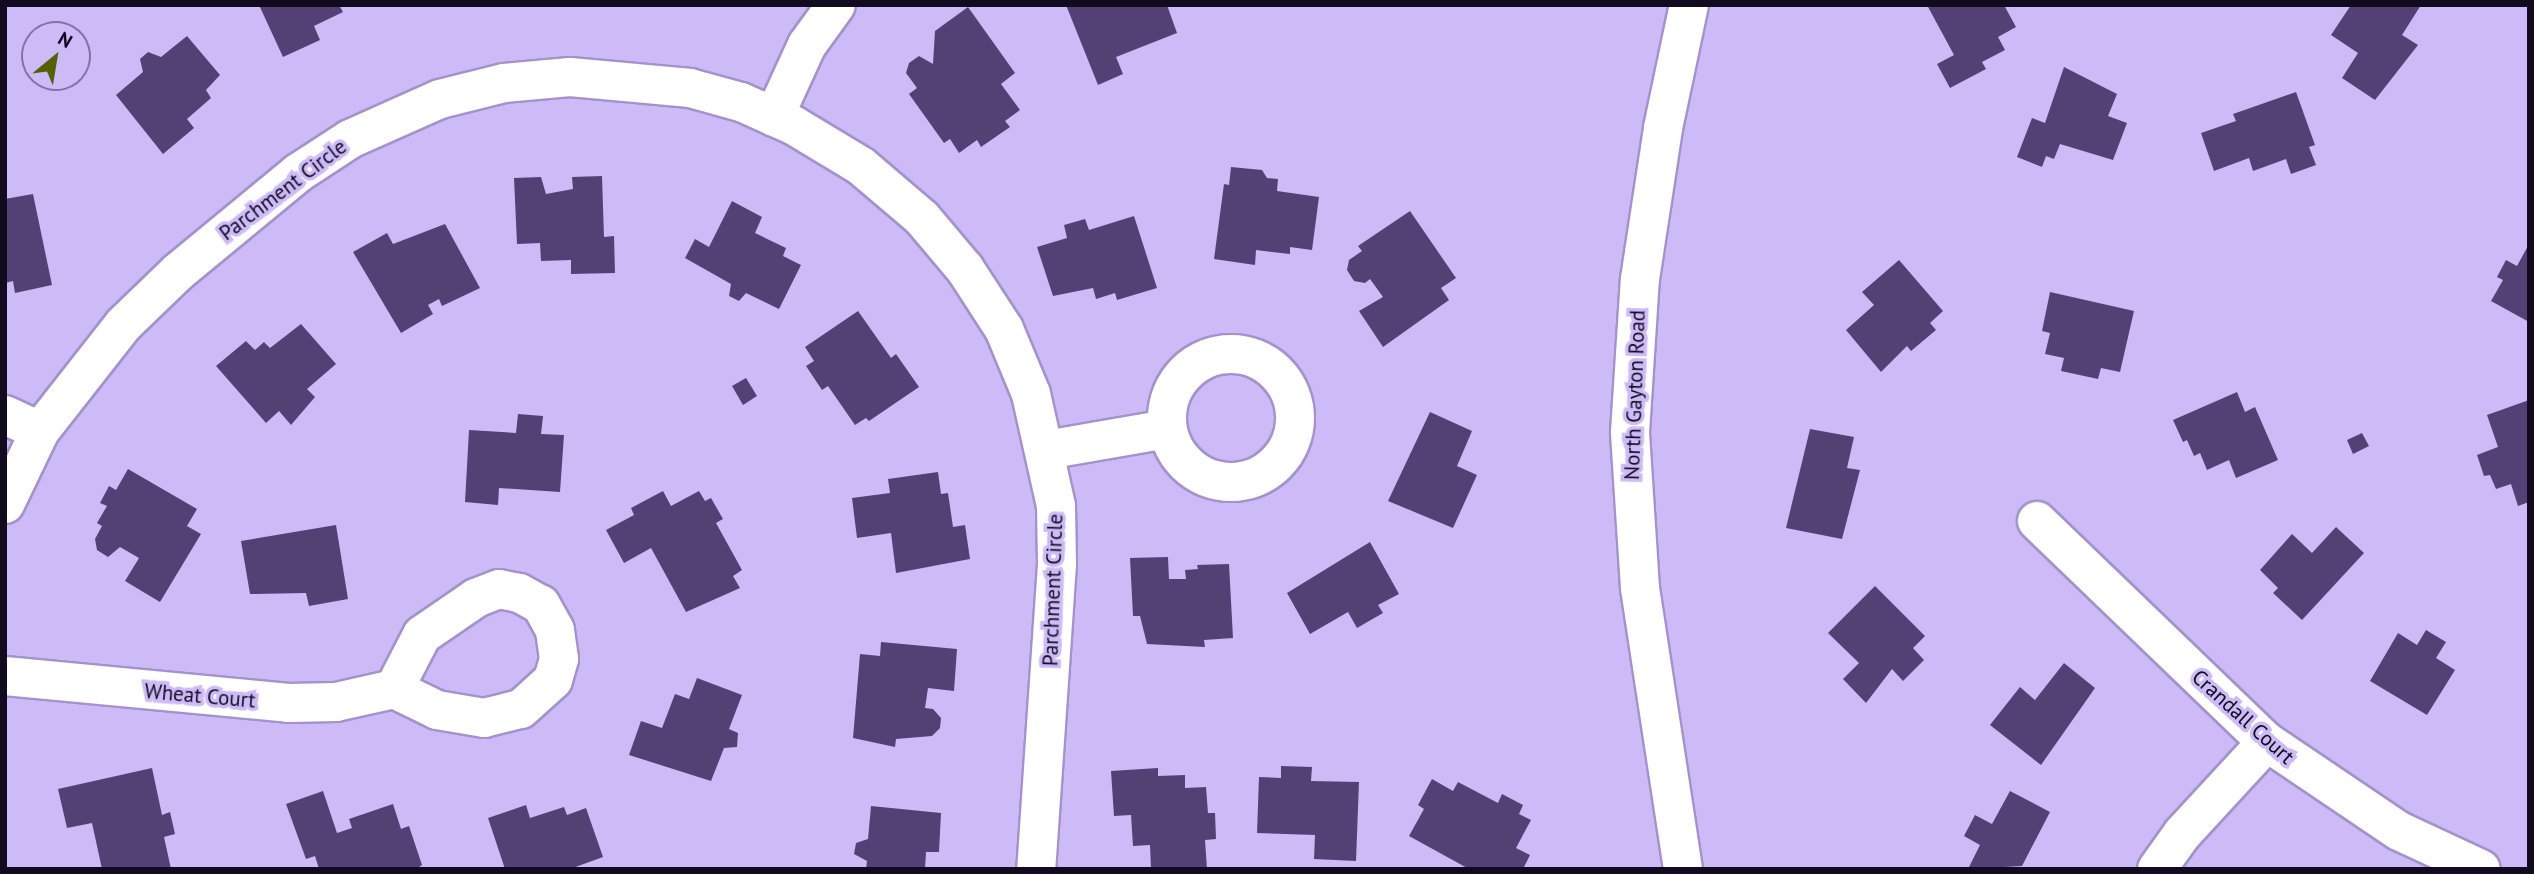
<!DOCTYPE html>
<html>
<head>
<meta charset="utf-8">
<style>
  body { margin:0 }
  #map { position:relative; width:2534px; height:874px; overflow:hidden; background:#cdbbf8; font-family:"PT Sans",sans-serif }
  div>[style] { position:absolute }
  .building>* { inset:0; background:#534175 }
  .roads { filter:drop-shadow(2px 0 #a492cd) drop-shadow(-2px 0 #a492cd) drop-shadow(0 2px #a492cd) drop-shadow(0 -2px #a492cd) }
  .minor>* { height:38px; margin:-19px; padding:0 19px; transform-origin:19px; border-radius:19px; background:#fff }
  .minor>.ring { margin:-19px; padding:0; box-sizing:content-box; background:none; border:38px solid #fff; border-radius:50% }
  span { translate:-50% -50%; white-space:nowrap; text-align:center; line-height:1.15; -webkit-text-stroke:7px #cdbbf8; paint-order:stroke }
  .street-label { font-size:21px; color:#120a1f }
  .frame { position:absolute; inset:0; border:7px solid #120a1f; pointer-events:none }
  .north { position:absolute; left:21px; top:21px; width:70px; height:70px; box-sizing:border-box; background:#cdbbf8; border:2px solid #8274a1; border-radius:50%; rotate:30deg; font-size:19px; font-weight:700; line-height:28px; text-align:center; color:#120a1f }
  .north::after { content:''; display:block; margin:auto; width:24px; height:32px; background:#556203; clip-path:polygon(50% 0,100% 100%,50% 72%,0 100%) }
</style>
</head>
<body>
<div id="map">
  <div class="building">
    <i style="clip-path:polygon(259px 5px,339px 5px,343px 12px,314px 26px,320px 40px,283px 57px)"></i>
    <i style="clip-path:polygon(1066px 5px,1167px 5px,1177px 33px,1116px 57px,1123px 74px,1098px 85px)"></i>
    <i style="clip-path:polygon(1927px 5px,2004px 5px,2016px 27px,1998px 37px,2005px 50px,1982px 62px,1986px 69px,1950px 88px,1937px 64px,1954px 55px)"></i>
    <i style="clip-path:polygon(2351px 5px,2421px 5px,2402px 35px,2418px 45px,2375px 100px,2342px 78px,2358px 53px,2331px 35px)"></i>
    <i style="clip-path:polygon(968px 7px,1015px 73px,1001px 84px,1020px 110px,1005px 121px,1010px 127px,981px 147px,977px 140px,959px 153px,950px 139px,944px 143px,909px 94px,917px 88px,906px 73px,909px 63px,919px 56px,933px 64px,935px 31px)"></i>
    <i style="clip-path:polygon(187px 36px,220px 75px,206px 90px,211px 98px,187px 119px,194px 128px,163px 154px,116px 95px,143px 72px,140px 59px,148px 52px,161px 57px)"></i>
    <i style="clip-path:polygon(2064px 67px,2117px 94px,2108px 116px,2127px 123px,2113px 160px,2060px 144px,2054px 159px,2046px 156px,2042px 167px,2017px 157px,2032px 118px,2045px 123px)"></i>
    <i style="clip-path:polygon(2296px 92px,2315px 145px,2309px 147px,2316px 165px,2291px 174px,2286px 159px,2253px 171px,2249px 158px,2214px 171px,2201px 133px,2236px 121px,2233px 114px)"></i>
    <i style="clip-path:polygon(1231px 167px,1262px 170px,1267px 178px,1278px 179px,1277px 191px,1319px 197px,1312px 250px,1290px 247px,1290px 254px,1256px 250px,1255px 265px,1214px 259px,1224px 184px,1229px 185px)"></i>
    <i style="clip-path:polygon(602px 176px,604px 237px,614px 236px,615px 273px,571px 274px,571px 260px,541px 261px,540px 243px,517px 244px,514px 178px,541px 177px,546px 194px,573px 189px,572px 177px)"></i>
    <i style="clip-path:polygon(33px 194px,52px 285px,15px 293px,13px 281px,5px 283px,5px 199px)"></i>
    <i style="clip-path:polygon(732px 201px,762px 217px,755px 233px,786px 248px,783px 256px,801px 265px,779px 309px,746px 293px,739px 301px,729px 296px,731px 284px,685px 258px,695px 239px,709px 247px)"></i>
    <i style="clip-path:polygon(1410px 211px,1456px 278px,1441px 288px,1449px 300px,1383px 347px,1359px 311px,1383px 297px,1370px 279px,1365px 283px,1354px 281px,1347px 270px,1349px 260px,1362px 251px,1358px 246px)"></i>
    <i style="clip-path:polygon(1134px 216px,1157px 288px,1117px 300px,1115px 293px,1096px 299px,1093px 288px,1053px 296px,1037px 247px,1067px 238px,1064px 225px,1085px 219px,1089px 230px)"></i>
    <i style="clip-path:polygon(445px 224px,480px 288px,442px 306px,439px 299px,428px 305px,433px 314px,401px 333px,353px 252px,387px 233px,393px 244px)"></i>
    <i style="clip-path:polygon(2529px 244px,2529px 322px,2491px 301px,2503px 280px,2497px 277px,2506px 260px,2517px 266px)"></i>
    <i style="clip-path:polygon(1899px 260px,1943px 311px,1930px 323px,1936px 330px,1911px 351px,1907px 346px,1881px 372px,1846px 330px,1874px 305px,1862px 292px)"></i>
    <i style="clip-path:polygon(2050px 292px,2134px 311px,2120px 372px,2101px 368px,2098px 379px,2061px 371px,2064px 358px,2045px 354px,2050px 333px,2042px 331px)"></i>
    <i style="clip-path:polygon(858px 311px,891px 358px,896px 354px,919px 387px,869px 421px,866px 418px,855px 425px,828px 386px,822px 390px,806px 366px,814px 361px,805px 347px)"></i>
    <i style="clip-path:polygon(301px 324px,336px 364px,307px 389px,315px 397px,291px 425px,279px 411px,266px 423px,216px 366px,246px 341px,255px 350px,264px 342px,270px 348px)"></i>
    <i style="clip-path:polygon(746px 378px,757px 396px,743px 405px,732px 386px)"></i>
    <i style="clip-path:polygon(2237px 392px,2245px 412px,2255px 407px,2278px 460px,2236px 478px,2229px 460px,2207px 470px,2200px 453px,2194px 456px,2187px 440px,2183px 442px,2173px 420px)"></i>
    <i style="clip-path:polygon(2529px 400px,2529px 502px,2518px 506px,2511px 484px,2496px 489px,2490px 475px,2484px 476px,2477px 455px,2498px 447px,2487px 415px)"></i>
    <i style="clip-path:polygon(1430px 412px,1472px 431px,1457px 466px,1477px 475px,1453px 528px,1388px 501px)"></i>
    <i style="clip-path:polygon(518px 414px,543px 416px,541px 434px,564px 435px,560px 492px,499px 488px,498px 505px,465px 502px,469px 430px,516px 433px)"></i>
    <i style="clip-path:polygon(1810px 429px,1854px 437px,1847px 468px,1860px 470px,1842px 539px,1786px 528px)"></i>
    <i style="clip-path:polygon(2362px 433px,2369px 446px,2353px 454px,2347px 440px)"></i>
    <i style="clip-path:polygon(128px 469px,197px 509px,187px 526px,201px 534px,160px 602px,125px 581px,139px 558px,120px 547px,108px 557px,97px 550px,95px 539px,102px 526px,97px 523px,107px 506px,100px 503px,109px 486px,116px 490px)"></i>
    <i style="clip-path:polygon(938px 472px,941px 494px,948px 493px,953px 527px,965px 525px,970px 559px,896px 573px,891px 533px,857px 538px,852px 498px,890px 493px,888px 479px)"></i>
    <i style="clip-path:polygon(663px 491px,671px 506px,699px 491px,705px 501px,711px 498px,723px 519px,716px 523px,742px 570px,733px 576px,740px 588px,686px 612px,651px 548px,624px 563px,606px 530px,634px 515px,631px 508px)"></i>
    <i style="clip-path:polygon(336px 525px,348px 599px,309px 606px,306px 593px,250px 594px,241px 541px)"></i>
    <i style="clip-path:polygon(2336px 527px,2364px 553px,2302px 620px,2273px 593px,2278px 588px,2260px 570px,2292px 534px,2312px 553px)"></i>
    <i style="clip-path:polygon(1370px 542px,1399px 594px,1378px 605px,1383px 613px,1357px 628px,1348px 612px,1310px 634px,1287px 593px)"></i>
    <i style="clip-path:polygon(1168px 557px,1169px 579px,1186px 579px,1185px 570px,1198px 569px,1197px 565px,1229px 564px,1233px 638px,1204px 640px,1205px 647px,1147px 644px,1140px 616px,1133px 616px,1130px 558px)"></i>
    <i style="clip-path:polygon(1875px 586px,1925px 636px,1913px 648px,1924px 660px,1903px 681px,1892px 669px,1866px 703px,1843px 679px,1859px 663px,1828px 633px)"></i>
    <i style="clip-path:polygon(2426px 630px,2446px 642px,2436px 658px,2455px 670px,2427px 715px,2370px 681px,2398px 633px,2417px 645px)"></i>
    <i style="clip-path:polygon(881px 642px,957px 649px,954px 691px,928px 688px,925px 708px,933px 709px,941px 718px,940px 728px,932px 736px,896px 739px,895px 747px,853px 738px,860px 654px,880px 656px)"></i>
    <i style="clip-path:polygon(2064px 663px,2095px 688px,2041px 765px,1990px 725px,2020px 687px,2035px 700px)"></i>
    <i style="clip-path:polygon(697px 678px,742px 695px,729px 729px,738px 733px,737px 747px,724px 748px,711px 781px,629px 755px,641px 721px,662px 728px,675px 694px,689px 699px)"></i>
    <i style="clip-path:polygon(1281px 766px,1312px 767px,1311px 781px,1359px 782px,1356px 861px,1314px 859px,1315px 835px,1257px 833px,1259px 777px,1281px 778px)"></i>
    <i style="clip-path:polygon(152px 768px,162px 815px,170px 812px,175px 834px,164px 837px,171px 869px,102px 869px,92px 823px,67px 828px,58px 789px)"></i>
    <i style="clip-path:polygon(1158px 768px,1158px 776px,1185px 775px,1185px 788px,1206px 787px,1208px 813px,1215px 813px,1216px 839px,1205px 840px,1207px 869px,1151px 869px,1150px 845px,1133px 846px,1131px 815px,1114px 816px,1111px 771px)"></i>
    <i style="clip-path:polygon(1432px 779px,1453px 791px,1458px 782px,1498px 803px,1502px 794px,1523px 805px,1519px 814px,1531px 820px,1516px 848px,1530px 855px,1523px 869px,1469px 869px,1409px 836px,1424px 809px,1418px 805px)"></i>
    <i style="clip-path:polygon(323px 791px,337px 833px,352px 828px,349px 819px,393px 804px,401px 829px,409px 826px,422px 865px,416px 869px,319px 869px,315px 856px,306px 859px,286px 804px)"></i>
    <i style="clip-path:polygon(2010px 791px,2050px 812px,2022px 866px,1968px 869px,1980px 845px,1964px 836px,1975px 815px,1992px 824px)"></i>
    <i style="clip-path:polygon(526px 805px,530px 818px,564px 807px,567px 815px,586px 808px,603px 857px,570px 869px,505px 869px,488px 818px)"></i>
    <i style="clip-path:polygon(871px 806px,941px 813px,939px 852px,926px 852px,925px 869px,866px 869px,867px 861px,854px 854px,856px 843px,868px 839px)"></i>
  </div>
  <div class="roads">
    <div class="minor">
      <i style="left:774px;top:117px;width:79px;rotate:-65.4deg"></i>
      <i style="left:807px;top:45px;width:49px;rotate:-54.1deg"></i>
      <i class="ring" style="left:1167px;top:354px;width:90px;height:90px"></i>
      <i style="left:5px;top:415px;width:38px;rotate:25deg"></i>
      <i style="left:1046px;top:450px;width:123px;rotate:-9.8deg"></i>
      <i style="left:5px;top:504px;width:81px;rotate:-64.4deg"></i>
      <i style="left:40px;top:431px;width:135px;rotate:-51.9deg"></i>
      <i style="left:123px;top:325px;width:76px;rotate:-43.9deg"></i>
      <i style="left:178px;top:272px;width:156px;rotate:-39.5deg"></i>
      <i style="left:298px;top:173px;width:62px;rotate:-33.2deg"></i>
      <i style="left:350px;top:139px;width:98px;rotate:-24deg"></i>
      <i style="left:440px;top:99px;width:66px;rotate:-14deg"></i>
      <i style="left:504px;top:83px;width:66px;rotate:-5.2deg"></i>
      <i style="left:570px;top:77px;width:121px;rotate:5.2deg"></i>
      <i style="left:690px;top:88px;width:53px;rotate:15.4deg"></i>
      <i style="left:741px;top:102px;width:57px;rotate:23.9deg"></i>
      <i style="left:793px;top:125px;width:79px;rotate:31.1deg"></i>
      <i style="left:861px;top:166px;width:80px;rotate:40.4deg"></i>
      <i style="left:922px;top:218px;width:67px;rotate:49.9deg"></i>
      <i style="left:965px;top:269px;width:72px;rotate:57deg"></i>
      <i style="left:1004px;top:329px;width:70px;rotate:67.4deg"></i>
      <i style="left:1031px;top:394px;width:115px;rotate:77.4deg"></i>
      <i style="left:1056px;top:506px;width:58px;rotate:89deg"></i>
      <i style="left:1057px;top:564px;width:306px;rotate:93.9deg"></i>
      <i style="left:2037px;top:521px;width:319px;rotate:43.9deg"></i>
      <i style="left:2267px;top:742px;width:159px;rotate:34deg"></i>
      <i style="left:2399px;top:831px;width:90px;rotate:24.9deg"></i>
      <i style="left:5px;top:676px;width:285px;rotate:5.4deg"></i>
      <i style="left:289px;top:703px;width:47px;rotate:-1.2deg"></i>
      <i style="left:336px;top:702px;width:59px;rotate:-12.6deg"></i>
      <i style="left:394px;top:689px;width:48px;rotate:26deg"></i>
      <i style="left:437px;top:710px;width:48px;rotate:9.7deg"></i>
      <i style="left:484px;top:718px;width:38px;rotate:-14deg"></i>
      <i style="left:521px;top:709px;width:43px;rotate:-42.2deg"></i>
      <i style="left:553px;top:680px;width:22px;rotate:-74deg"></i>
      <i style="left:559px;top:659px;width:29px;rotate:-98deg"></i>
      <i style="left:555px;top:630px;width:29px;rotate:-119deg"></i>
      <i style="left:541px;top:605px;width:25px;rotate:-151deg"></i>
      <i style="left:519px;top:593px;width:20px;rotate:-169deg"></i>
      <i style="left:499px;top:589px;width:25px;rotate:159deg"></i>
      <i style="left:476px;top:598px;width:65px;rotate:145.6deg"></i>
      <i style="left:422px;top:635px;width:61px;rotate:117.4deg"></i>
      <i style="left:1683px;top:869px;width:284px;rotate:-98.7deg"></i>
      <i style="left:1640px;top:588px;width:156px;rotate:-93.7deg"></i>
      <i style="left:1630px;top:432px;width:153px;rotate:-86.3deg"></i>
      <i style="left:1640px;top:279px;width:153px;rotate:-81.3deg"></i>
      <i style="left:1663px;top:128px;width:126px;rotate:-78.1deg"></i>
      <i style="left:2157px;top:869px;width:43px;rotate:-54.5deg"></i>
      <i style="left:2182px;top:834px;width:125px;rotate:-47.3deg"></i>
    </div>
  </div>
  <div class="street-label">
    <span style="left:283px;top:190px;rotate:-37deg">Parchment Circle</span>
    <span style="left:1635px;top:395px;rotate:-88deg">North Gayton Road</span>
    <span style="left:1053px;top:590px;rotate:-88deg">Parchment Circle</span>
    <span style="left:200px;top:696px;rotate:5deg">Wheat Court</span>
    <span style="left:2243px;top:717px;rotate:42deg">Crandall Court</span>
  </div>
  <div class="frame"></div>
  <div class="north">N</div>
</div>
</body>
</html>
